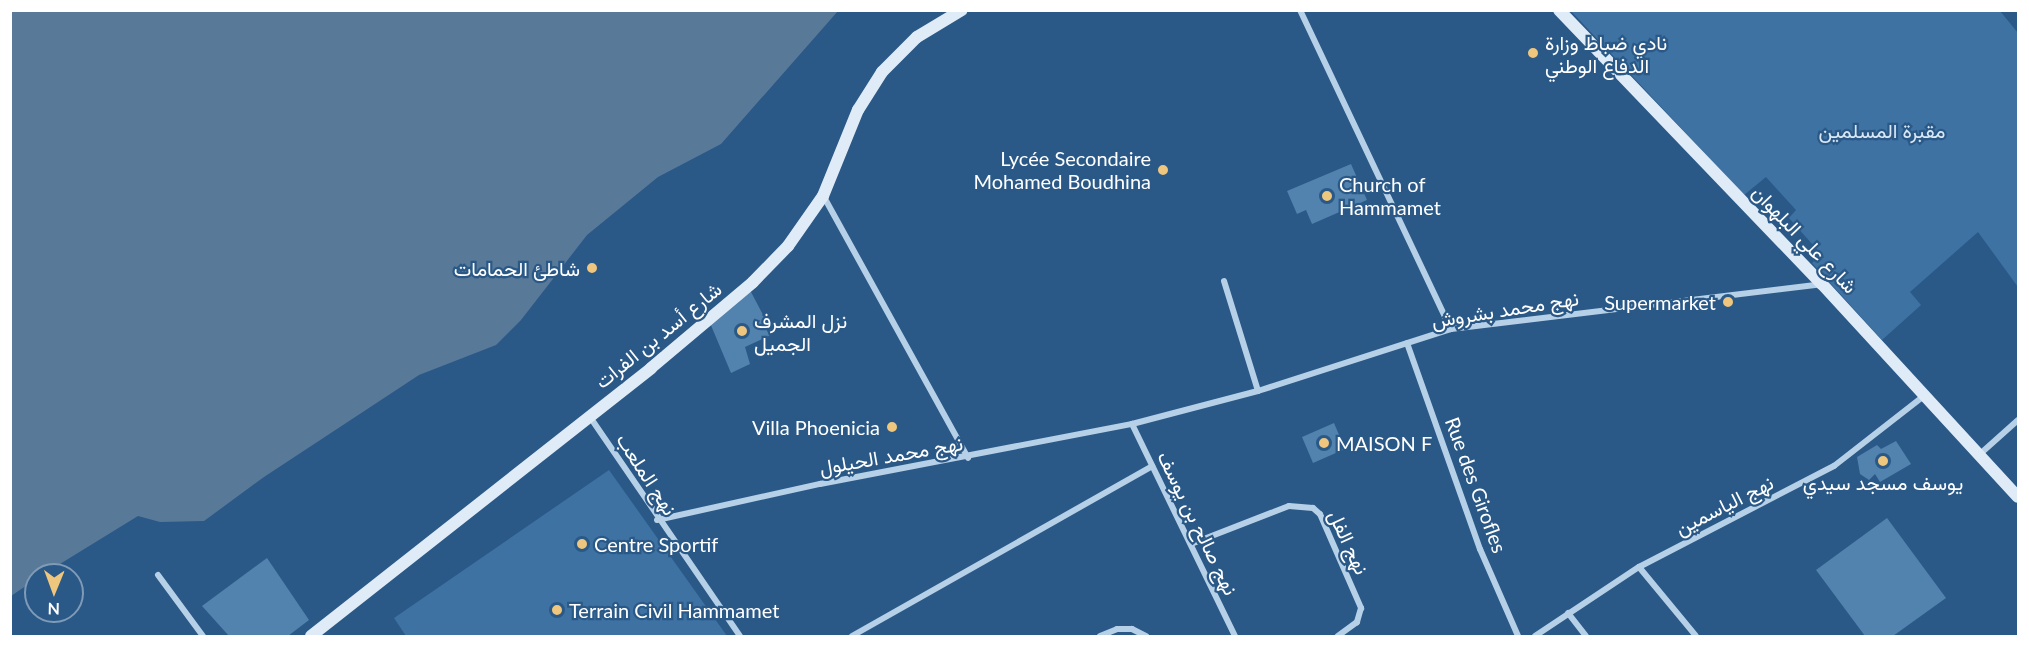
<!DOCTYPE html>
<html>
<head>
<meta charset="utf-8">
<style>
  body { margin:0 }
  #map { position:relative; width:2029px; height:647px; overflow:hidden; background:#2a5987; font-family:Lato,Vazirmatn,sans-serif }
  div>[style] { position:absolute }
  .green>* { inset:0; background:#3e72a3 }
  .water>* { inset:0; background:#597999 }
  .building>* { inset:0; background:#5282ae }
  .street>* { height:6px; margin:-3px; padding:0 3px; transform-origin:3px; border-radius:3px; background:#b6d0e8 }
  .secondary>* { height:12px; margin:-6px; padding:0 6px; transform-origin:6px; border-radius:6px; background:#dfebf7 }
  .dots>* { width:16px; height:16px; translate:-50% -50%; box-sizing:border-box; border:3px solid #2a5987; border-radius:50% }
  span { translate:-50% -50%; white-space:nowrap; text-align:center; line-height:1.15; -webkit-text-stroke:4.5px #2a5987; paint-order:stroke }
  .poi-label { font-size:20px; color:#fff }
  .left { translate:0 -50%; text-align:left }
  .right { translate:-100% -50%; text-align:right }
  .park-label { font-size:20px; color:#d9e8f6 }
  .street-label { font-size:20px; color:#fff }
  .frame { position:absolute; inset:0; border:12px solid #fff; pointer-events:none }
  .north { position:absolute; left:24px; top:563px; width:60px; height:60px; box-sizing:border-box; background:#2a5987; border:2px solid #7f9bb7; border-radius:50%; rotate:181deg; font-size:16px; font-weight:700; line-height:24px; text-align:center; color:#fff }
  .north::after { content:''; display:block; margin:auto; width:21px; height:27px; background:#efc67d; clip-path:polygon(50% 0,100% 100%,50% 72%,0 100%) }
</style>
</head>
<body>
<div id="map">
  <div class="green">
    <i style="clip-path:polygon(1571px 11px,2000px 11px,2018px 33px,2018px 287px,1978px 232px,1910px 292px,1921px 305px,1882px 340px,1812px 263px,1821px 254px,1789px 218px,1796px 210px,1766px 177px,1744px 195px)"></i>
    <i style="clip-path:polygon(609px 470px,727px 636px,406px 636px,394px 618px)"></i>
  </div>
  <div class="water">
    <i style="clip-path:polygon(11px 10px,838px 10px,838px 11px,721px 144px,658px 177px,587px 235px,521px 320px,496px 345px,419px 375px,264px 477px,204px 521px,160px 522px,138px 516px,42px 575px,36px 575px,36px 579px,11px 596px)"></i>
  </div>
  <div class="building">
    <i style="clip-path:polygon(1351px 164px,1367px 200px,1312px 224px,1306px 210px,1297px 214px,1287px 191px)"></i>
    <i style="clip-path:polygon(750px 290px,773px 334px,745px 347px,750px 364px,731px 373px,710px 323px)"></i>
    <i style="clip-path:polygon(1334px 423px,1345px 449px,1313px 463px,1302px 437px)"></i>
    <i style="clip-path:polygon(1896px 441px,1911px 464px,1880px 482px,1875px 474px,1869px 480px,1860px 474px,1857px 457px,1877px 445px,1881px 449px)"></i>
    <i style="clip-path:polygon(1887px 518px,1946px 598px,1893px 636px,1865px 636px,1816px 570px)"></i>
    <i style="clip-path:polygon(267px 558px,309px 620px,288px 636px,229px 636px,202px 606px)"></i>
  </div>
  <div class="street">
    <i style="left:1300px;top:10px;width:353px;rotate:64.7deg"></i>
    <i style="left:824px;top:197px;width:298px;rotate:61.1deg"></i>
    <i style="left:1224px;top:281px;width:115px;rotate:72.8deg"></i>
    <i style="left:1407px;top:343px;width:219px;rotate:70.5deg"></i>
    <i style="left:1480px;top:549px;width:95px;rotate:66.4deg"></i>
    <i style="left:590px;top:417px;width:265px;rotate:55.6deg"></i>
    <i style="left:1132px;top:424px;width:236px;rotate:64.1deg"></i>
    <i style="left:1980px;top:454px;width:51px;rotate:-41.8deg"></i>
    <i style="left:657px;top:520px;width:167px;rotate:-12.5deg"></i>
    <i style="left:820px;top:484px;width:318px;rotate:-10.9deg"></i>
    <i style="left:1132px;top:424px;width:130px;rotate:-14.7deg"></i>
    <i style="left:1258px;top:391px;width:203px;rotate:-17.8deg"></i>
    <i style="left:1451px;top:329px;width:373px;rotate:-6.9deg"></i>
    <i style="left:1191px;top:544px;width:105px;rotate:-21.2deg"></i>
    <i style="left:1289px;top:506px;width:24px;rotate:5deg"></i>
    <i style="left:1313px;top:508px;width:9px;rotate:41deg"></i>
    <i style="left:1320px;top:514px;width:103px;rotate:66.4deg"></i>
    <i style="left:1361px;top:608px;width:15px;rotate:106deg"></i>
    <i style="left:1357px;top:622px;width:24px;rotate:144deg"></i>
    <i style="left:1639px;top:567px;width:89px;rotate:50.4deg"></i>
    <i style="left:158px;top:575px;width:76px;rotate:53.6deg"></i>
    <i style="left:1568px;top:613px;width:29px;rotate:52deg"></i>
    <i style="left:852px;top:636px;width:345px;rotate:-29.5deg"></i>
    <i style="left:1100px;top:636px;width:18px;rotate:-22deg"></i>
    <i style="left:1117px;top:629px;width:15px"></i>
    <i style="left:1132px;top:629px;width:16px;rotate:27deg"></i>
    <i style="left:1535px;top:636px;width:125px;rotate:-33.6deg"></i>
    <i style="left:1639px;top:567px;width:220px;rotate:-27.4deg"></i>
    <i style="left:1834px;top:466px;width:114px;rotate:-37.9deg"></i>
  </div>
  <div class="secondary">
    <i style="left:1559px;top:10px;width:380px;rotate:46.2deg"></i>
    <i style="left:1822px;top:284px;width:289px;rotate:47.4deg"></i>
    <i style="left:311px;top:636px;width:433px;rotate:-38.2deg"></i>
    <i style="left:651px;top:368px;width:133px;rotate:-40.1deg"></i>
    <i style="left:753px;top:282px;width:50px;rotate:-45.8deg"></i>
    <i style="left:788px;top:246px;width:61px;rotate:-55deg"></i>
    <i style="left:823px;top:196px;width:93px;rotate:-67.9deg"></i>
    <i style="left:858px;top:110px;width:45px;rotate:-57.7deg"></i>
    <i style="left:882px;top:72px;width:49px;rotate:-45deg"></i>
    <i style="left:917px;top:37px;width:52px;rotate:-31deg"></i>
  </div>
  <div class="dots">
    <i style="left:1533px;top:53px;background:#efc67d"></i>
    <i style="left:1163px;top:170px;background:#efc67d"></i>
    <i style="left:1327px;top:196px;background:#efc67d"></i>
    <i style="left:592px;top:268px;background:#efc67d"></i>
    <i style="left:1728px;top:302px;background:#efc67d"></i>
    <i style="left:742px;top:331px;background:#efc67d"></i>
    <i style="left:892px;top:427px;background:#efc67d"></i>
    <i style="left:1324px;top:443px;background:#efc67d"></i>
    <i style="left:1883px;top:461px;background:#efc67d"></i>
    <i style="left:582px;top:544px;background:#efc67d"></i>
    <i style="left:557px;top:610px;background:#efc67d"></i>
  </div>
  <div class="poi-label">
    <span class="left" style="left:1545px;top:54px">نادي ضباط وزارة<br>الدفاع الوطني</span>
    <span class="right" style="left:1151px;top:170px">Lycée Secondaire<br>Mohamed Boudhina</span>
    <span class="left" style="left:1339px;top:196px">Church of<br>Hammamet</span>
    <span class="right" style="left:580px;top:268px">شاطئ الحمامات</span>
    <span class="right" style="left:1716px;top:302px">Supermarket</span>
    <span class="left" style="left:754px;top:332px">نزل المشرف<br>الجميل</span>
    <span class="right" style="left:880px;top:427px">Villa Phoenicia</span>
    <span class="left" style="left:1336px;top:443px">MAISON F</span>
    <span style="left:1883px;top:482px">يوسف مسجد سيدي</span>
    <span class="left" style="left:594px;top:544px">Centre Sportif</span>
    <span class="left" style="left:569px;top:610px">Terrain Civil Hammamet</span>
  </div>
  <div class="park-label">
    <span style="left:1882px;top:130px">مقبرة المسلمين</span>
  </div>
  <div class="street-label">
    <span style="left:1805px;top:239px;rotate:46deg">شارع علي البلهوان</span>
    <span style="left:1505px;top:309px;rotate:-9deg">نهج محمد بشروش</span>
    <span style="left:658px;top:335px;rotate:-39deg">شارع أسد بن الفرات</span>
    <span style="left:891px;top:455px;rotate:-10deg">نهج محمد الحيلول</span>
    <span style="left:647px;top:474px;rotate:57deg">نهج الملعب</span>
    <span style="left:1476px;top:485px;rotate:70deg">Rue des Girofles</span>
    <span style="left:1724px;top:505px;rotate:-27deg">نهج الياسمين</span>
    <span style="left:1198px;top:523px;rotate:64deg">نهج صالح بن يوسف</span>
    <span style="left:1349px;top:542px;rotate:65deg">نهج الفل</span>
  </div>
  <div class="frame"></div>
  <div class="north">N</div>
</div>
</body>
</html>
